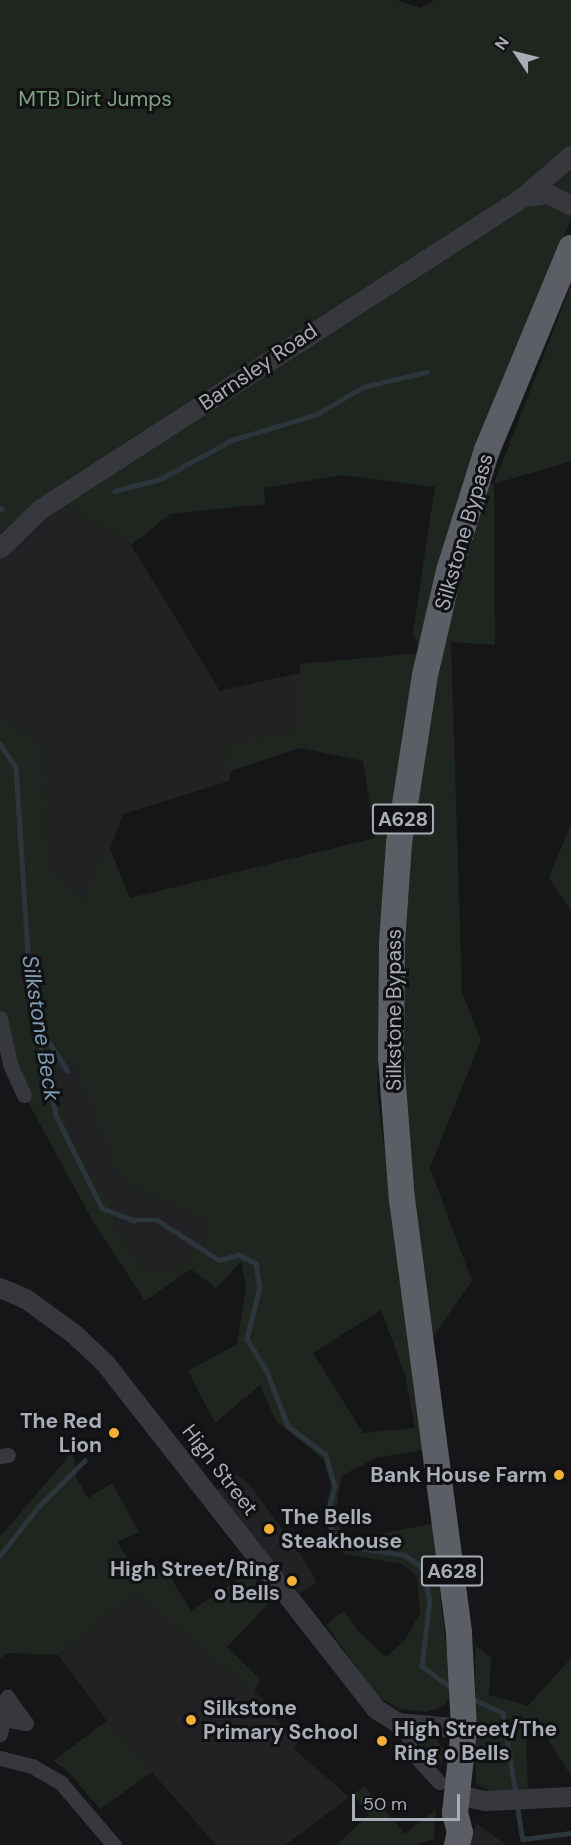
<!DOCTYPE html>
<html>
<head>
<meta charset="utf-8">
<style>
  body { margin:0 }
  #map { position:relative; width:571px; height:1845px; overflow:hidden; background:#161618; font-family:"DM Sans",sans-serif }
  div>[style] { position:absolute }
  .built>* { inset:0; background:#222225 }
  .green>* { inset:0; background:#1e261f }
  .stream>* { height:4.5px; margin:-2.25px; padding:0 2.25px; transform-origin:2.25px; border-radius:2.25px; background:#2c353c }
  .minor>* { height:15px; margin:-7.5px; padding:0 7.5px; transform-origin:7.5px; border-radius:7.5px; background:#37383d }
  .tertiary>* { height:20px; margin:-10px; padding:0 10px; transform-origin:10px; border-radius:10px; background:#37383d }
  .trunk>* { height:26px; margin:-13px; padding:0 13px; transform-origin:13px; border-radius:13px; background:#5b5e65 }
  .dots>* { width:16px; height:16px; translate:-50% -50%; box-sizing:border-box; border:3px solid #111113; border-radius:50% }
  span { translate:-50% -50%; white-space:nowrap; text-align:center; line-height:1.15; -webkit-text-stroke:6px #111113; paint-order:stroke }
  .shield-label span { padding:2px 4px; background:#111113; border:2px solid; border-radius:4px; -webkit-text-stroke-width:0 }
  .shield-label { font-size:20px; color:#a8adb8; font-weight:700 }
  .park-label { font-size:21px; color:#7fa381 }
  .street-label { font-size:21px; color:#a8adb8 }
  .poi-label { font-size:21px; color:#a8adb8; font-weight:700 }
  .right { translate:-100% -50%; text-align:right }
  .left { translate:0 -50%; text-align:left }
  .water-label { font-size:22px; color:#7f9bb3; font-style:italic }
  .north { position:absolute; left:487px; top:24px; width:60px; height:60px; -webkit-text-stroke:4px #111113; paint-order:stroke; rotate:305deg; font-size:16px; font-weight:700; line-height:24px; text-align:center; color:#a8adb8 }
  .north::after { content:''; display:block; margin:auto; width:21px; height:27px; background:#a8adb8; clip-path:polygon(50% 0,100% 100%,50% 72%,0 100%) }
  .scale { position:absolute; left:352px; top:1794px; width:108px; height:27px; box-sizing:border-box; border:3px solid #a8adb8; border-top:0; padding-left:8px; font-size:18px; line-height:21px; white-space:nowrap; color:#a8adb8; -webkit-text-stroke:4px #111113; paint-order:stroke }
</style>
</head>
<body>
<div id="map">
  <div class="built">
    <i style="clip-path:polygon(56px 499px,131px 545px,220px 691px,300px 673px,300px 728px,224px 746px,231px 771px,229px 781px,123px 814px,110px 849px,83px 901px,50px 867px,40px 744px,0 717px,0 549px)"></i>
    <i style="clip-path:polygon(75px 1056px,123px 1182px,205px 1220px,204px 1243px,174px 1270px,146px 1271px,122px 1240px,110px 1206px,72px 1138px,55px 1069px)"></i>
    <i style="clip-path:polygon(235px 1473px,249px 1484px,297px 1549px,317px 1582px,300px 1593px,215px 1493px)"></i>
    <i style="clip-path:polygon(137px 1593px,226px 1665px,278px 1714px,275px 1718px,299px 1741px,294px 1749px,349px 1797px,285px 1845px,216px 1845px,107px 1721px,58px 1655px)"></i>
    <i style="clip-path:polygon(477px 1824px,507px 1845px,465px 1845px)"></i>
  </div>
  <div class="green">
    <i style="clip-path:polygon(evenodd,0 0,396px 0,420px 8px,435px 0,571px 0,571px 219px,462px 483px,494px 484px,571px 285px,571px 461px,494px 484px,495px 645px,451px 642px,462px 992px,481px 1040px,430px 1168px,472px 1281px,432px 1338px,427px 1333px,398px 1059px,421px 655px,408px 700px,384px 885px,377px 1092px,424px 1450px,376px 1458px,341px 1476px,335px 1518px,347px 1540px,432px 1524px,452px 1695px,442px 1707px,425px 1712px,399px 1709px,379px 1697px,326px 1625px,344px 1611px,360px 1633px,386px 1657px,405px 1640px,420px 1613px,417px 1576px,402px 1564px,344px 1554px,335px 1544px,324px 1517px,331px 1485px,323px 1459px,276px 1421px,260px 1385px,215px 1423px,188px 1371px,237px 1344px,246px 1287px,241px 1262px,216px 1288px,191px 1269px,145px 1301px,91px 1218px,24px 1095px,0 1018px,0 717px,40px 743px,50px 867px,82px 900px,110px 849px,130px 898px,375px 838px,363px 761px,300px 748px,231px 771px,224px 746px,300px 728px,300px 664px,421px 653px,413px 632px,435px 487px,342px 475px,264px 488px,265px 504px,170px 514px,131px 545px,56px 499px,41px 497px,0 534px,0 0,74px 1057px,123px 1182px,205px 1220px,204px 1243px,174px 1270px,146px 1271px,122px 1240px,110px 1206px,72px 1138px,55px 1069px,74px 1057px,0 0,381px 1310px,405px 1375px,415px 1428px,363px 1433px,313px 1353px,381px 1310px)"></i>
    <i style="clip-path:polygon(571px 824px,571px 910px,549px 878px)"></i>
    <i style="clip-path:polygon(73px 1451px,76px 1477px,88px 1498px,112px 1483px,139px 1532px,117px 1542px,139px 1575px,166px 1570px,191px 1611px,249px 1572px,272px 1600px,227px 1647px,260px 1679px,254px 1692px,137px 1593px,58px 1655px,10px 1653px,0 1658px,0 1537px)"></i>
    <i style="clip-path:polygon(475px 1645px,491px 1658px,489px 1695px,528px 1706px,571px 1658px,571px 1776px,539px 1725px,526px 1742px,528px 1789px,492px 1792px,476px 1784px)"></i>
    <i style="clip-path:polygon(107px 1721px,152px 1772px,100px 1809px,67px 1770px,53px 1761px)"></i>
    <i style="clip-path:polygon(426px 1735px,434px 1737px,444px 1749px,442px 1765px,438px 1760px,431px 1761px,418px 1747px,420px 1736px)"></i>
    <i style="clip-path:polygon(364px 1786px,405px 1834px,436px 1809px,434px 1839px,414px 1845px,336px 1845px,369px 1815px,354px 1795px)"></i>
  </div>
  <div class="stream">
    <i style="left:114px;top:491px;width:48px;rotate:-14.6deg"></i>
    <i style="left:160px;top:479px;width:82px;rotate:-28.4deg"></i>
    <i style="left:232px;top:440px;width:89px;rotate:-17deg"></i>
    <i style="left:317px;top:414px;width:53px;rotate:-30.4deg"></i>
    <i style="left:363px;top:387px;width:65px;rotate:-13.4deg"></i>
    <i style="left:0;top:508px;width:2px;rotate:27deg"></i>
    <i style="left:0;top:744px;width:28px;rotate:55deg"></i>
    <i style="left:16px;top:767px;width:203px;rotate:86.3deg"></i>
    <i style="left:29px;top:970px;width:61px;rotate:82.4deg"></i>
    <i style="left:37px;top:1030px;width:87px;rotate:77.4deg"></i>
    <i style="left:56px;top:1115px;width:104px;rotate:63.7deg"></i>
    <i style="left:102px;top:1208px;width:34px;rotate:21deg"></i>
    <i style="left:134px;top:1220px;width:23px"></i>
    <i style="left:157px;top:1220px;width:74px;rotate:32.8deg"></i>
    <i style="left:219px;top:1260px;width:21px;rotate:-14deg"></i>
    <i style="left:239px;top:1255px;width:19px;rotate:25deg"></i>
    <i style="left:256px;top:1263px;width:24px;rotate:81deg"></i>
    <i style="left:260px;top:1287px;width:54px;rotate:104deg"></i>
    <i style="left:247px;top:1339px;width:36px;rotate:58deg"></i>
    <i style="left:266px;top:1369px;width:61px;rotate:68.9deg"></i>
    <i style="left:288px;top:1426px;width:48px;rotate:37.3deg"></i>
    <i style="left:326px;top:1455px;width:32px;rotate:74deg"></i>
    <i style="left:335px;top:1486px;width:33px;rotate:104deg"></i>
    <i style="left:327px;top:1518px;width:30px;rotate:66deg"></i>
    <i style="left:339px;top:1545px;width:67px;rotate:8.6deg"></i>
    <i style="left:405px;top:1555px;width:22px;rotate:36deg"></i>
    <i style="left:423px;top:1568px;width:33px;rotate:78deg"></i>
    <i style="left:430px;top:1600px;width:66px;rotate:96.9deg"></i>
    <i style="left:422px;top:1666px;width:36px;rotate:36deg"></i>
    <i style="left:37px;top:1030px;width:8px;rotate:30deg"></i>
    <i style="left:44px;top:1034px;width:43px;rotate:57.4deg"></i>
    <i style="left:0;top:1555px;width:61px;rotate:-51.6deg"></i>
    <i style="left:38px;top:1507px;width:66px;rotate:-45deg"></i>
    <i style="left:475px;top:1700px;width:31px;rotate:25deg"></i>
    <i style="left:503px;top:1713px;width:83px;rotate:81deg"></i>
    <i style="left:517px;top:1803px;width:36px;rotate:81deg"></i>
    <i style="left:523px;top:1839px;width:48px;rotate:-7.1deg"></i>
  </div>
  <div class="minor">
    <i style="left:0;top:1018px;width:47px;rotate:77.7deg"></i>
    <i style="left:10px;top:1064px;width:34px;rotate:66deg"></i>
    <i style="left:0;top:1456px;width:8px;rotate:-7deg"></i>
    <i style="left:409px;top:1725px;width:24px;rotate:90deg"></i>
    <i style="left:409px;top:1749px;width:45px;rotate:47.7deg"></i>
    <i style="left:0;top:1734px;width:38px;rotate:-79deg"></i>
    <i style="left:7px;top:1697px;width:32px;rotate:54deg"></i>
    <i style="left:26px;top:1723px;width:23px;rotate:-170deg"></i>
    <i style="left:0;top:1758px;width:33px;rotate:14deg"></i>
    <i style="left:32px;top:1766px;width:34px;rotate:30deg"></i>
    <i style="left:61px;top:1783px;width:82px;rotate:49.5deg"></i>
  </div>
  <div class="tertiary">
    <i style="left:524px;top:197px;width:24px;rotate:-7deg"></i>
    <i style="left:548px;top:194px;width:25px;rotate:26deg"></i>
    <i style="left:0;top:549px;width:56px;rotate:-44.3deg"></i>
    <i style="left:40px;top:510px;width:576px;rotate:-32.89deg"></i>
    <i style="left:524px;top:197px;width:62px;rotate:-41.1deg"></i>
    <i style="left:0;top:1288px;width:28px;rotate:23deg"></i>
    <i style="left:26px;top:1299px;width:59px;rotate:36.1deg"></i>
    <i style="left:74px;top:1334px;width:42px;rotate:43.1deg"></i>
    <i style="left:105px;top:1363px;width:439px;rotate:51.9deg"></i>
    <i style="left:376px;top:1709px;width:26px;rotate:32deg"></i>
    <i style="left:398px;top:1723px;width:66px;rotate:5.2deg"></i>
    <i style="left:457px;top:1795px;width:30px;rotate:12deg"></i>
    <i style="left:486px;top:1801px;width:85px;rotate:-2.7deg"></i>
  </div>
  <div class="trunk">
    <i style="left:457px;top:1845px;width:13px;rotate:-77deg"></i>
    <i style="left:460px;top:1832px;width:20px;rotate:-105deg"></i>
    <i style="left:455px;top:1813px;width:84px;rotate:-83.9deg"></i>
    <i style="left:464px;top:1729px;width:97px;rotate:-93deg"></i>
    <i style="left:459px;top:1632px;width:435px;rotate:-97.5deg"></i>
    <i style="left:402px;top:1201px;width:143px;rotate:-94.4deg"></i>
    <i style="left:391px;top:1058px;width:115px;rotate:-89.5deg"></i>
    <i style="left:392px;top:943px;width:100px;rotate:-86deg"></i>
    <i style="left:399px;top:843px;width:170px;rotate:-81.2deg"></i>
    <i style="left:425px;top:675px;width:107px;rotate:-77deg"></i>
    <i style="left:449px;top:571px;width:127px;rotate:-72.6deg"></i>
    <i style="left:487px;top:450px;width:219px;rotate:-67.4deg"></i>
  </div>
  <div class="dots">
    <i style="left:114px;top:1433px;background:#f2b134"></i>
    <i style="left:559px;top:1475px;background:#f2b134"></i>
    <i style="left:269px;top:1529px;background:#f2b134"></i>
    <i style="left:292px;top:1581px;background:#f2b134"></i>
    <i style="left:191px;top:1720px;background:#f2b134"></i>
    <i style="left:382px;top:1741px;background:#f2b134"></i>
  </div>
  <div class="shield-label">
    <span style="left:403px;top:819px">A628</span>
    <span style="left:452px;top:1571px">A628</span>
  </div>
  <div class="park-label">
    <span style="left:95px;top:99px">MTB Dirt Jumps</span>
  </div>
  <div class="street-label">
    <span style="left:258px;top:367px;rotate:-34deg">Barnsley Road</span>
    <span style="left:464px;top:532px;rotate:-74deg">Silkstone Bypass</span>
    <span style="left:394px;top:1010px;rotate:-90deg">Silkstone Bypass</span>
    <span style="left:220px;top:1470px;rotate:52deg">High Street</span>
  </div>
  <div class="poi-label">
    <span class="right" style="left:102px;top:1433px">The Red<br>Lion</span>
    <span class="right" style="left:547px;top:1475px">Bank House Farm</span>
    <span class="left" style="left:281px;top:1529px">The Bells<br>Steakhouse</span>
    <span class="right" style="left:280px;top:1581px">High Street/Ring<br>o Bells</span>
    <span class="left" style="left:203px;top:1720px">Silkstone<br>Primary School</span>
    <span class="left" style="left:394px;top:1741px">High Street/The<br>Ring o Bells</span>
  </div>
  <div class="water-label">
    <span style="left:41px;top:1028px;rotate:81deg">Silkstone Beck</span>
  </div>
  <div class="north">N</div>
  <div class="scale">50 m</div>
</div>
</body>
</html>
